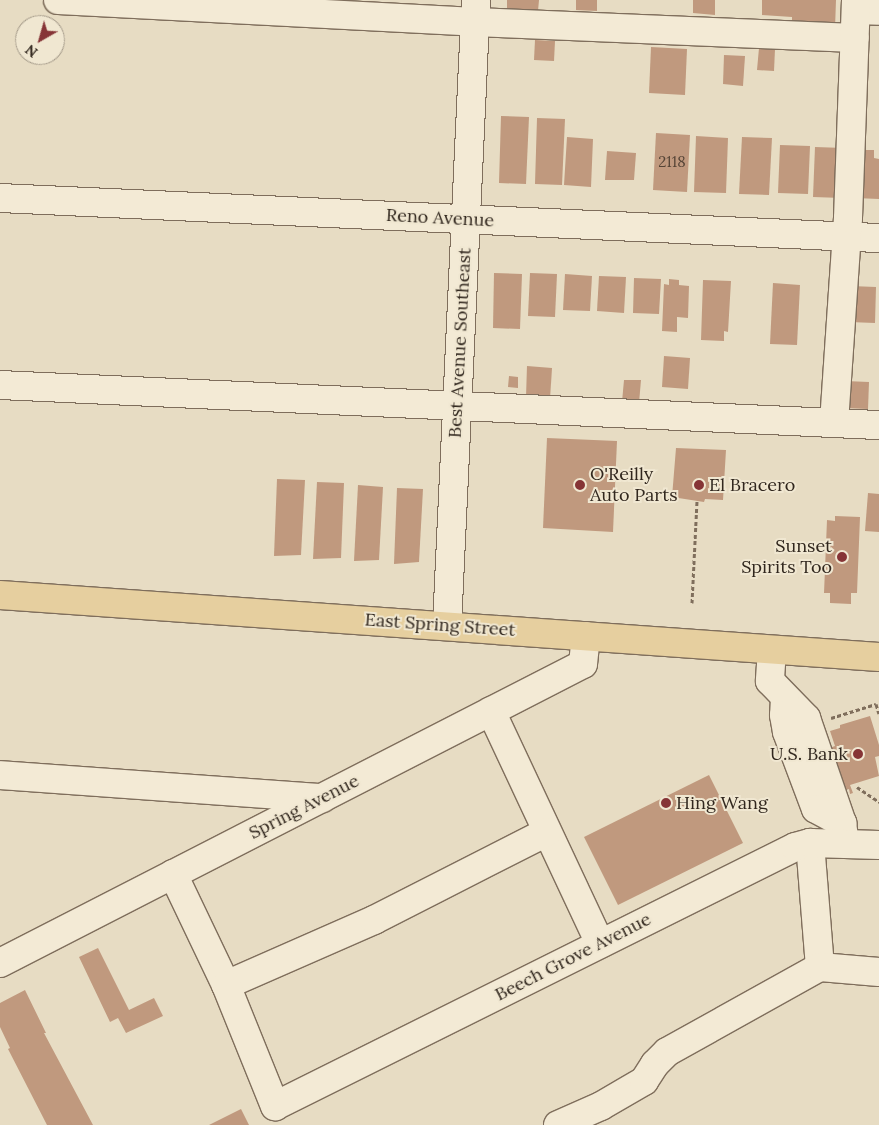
<!DOCTYPE html>
<html>
<head>
<meta charset="utf-8">
<style>
  body { margin:0 }
  #map { position:relative; width:879px; height:1125px; overflow:hidden; background:#e7dcc3; font-family:Lora,serif }
  div>[style] { position:absolute }
  .building>* { inset:0; background:#c0997e }
  .path>* { height:3px; margin-top:-1.5px; transform-origin:0; background:repeating-linear-gradient(90deg,#7f6e5c 0 4px,transparent 0 6.5px) }
  .roads { filter:drop-shadow(1px 0 #7f6e5c) drop-shadow(-1px 0 #7f6e5c) drop-shadow(0 1px #7f6e5c) drop-shadow(0 -1px #7f6e5c) }
  .minor>* { height:28px; margin:-14px; padding:0 14px; transform-origin:14px; border-radius:14px; background:#f3ead5 }
  .major>* { height:28px; margin:-14px; padding:0 14px; transform-origin:14px; border-radius:14px; background:#e6cf9f }
  .dots>* { width:14px; height:14px; translate:-50% -50%; box-sizing:border-box; border:2px solid #f0e7d1; border-radius:50% }
  span { translate:-50% -50%; white-space:nowrap; text-align:center; line-height:1.15; -webkit-text-stroke:4px #f0e7d1; paint-order:stroke }
  .number-label { font-size:15px; color:#554436 }
  .number-label span { -webkit-text-stroke-width:0 }
  .street-label { font-size:18px; color:#31271e }
  .poi-label { font-size:18px; color:#31271e }
  .left { translate:0 -50%; text-align:left }
  .right { translate:-100% -50%; text-align:right }
  .north { position:absolute; left:15px; top:15px; width:50px; height:50px; box-sizing:border-box; background:#f0e7d1; border:1px solid #a49a89; border-radius:50%; rotate:218deg; font-size:14px; font-weight:700; line-height:20px; text-align:center; color:#31271e }
  .north::after { content:''; display:block; margin:auto; width:18px; height:22px; background:#863436; clip-path:polygon(50% 0,100% 100%,50% 72%,0 100%) }
</style>
</head>
<body>
<div id="map">
  <div class="building">
    <i style="clip-path:polygon(507px 0,539px 0,538px 11px,507px 10px)"></i>
    <i style="clip-path:polygon(576px 0,597px 0,597px 11px,576px 10px)"></i>
    <i style="clip-path:polygon(693px 0,715px 0,715px 15px,693px 13px)"></i>
    <i style="clip-path:polygon(762px 0,836px 0,835px 29px,792px 26px,792px 17px,762px 15px)"></i>
    <i style="clip-path:polygon(535px 40px,555px 41px,554px 61px,534px 60px)"></i>
    <i style="clip-path:polygon(651px 47px,687px 49px,685px 95px,649px 93px)"></i>
    <i style="clip-path:polygon(759px 48px,775px 49px,774px 71px,757px 70px)"></i>
    <i style="clip-path:polygon(724px 55px,745px 56px,743px 86px,723px 84px)"></i>
    <i style="clip-path:polygon(501px 116px,529px 117px,526px 184px,499px 183px)"></i>
    <i style="clip-path:polygon(537px 118px,565px 119px,562px 185px,535px 184px)"></i>
    <i style="clip-path:polygon(656px 133px,690px 135px,687px 192px,653px 190px)"></i>
    <i style="clip-path:polygon(696px 136px,728px 138px,726px 193px,694px 192px)"></i>
    <i style="clip-path:polygon(567px 137px,593px 139px,591px 187px,564px 185px)"></i>
    <i style="clip-path:polygon(742px 137px,772px 138px,769px 195px,739px 194px)"></i>
    <i style="clip-path:polygon(780px 145px,810px 146px,808px 194px,778px 193px)"></i>
    <i style="clip-path:polygon(815px 147px,844px 148px,842px 198px,813px 197px)"></i>
    <i style="clip-path:polygon(861px 150px,874px 150px,874px 158px,879px 159px,879px 199px,855px 198px)"></i>
    <i style="clip-path:polygon(607px 151px,636px 153px,634px 180px,605px 180px)"></i>
    <i style="clip-path:polygon(494px 273px,522px 274px,520px 329px,493px 328px)"></i>
    <i style="clip-path:polygon(530px 273px,557px 274px,555px 317px,528px 316px)"></i>
    <i style="clip-path:polygon(565px 274px,592px 276px,590px 311px,563px 310px)"></i>
    <i style="clip-path:polygon(599px 276px,626px 277px,624px 313px,597px 311px)"></i>
    <i style="clip-path:polygon(634px 278px,661px 279px,659px 314px,633px 313px)"></i>
    <i style="clip-path:polygon(669px 279px,679px 280px,679px 285px,689px 286px,688px 318px,677px 317px,677px 332px,662px 331px,664px 284px,669px 285px)"></i>
    <i style="clip-path:polygon(703px 280px,731px 281px,728px 332px,724px 331px,724px 341px,701px 340px)"></i>
    <i style="clip-path:polygon(773px 283px,800px 285px,797px 345px,770px 344px)"></i>
    <i style="clip-path:polygon(851px 286px,876px 287px,875px 323px,849px 322px)"></i>
    <i style="clip-path:polygon(664px 356px,690px 358px,688px 389px,662px 387px)"></i>
    <i style="clip-path:polygon(527px 366px,552px 368px,550px 399px,526px 397px)"></i>
    <i style="clip-path:polygon(509px 376px,518px 377px,518px 388px,508px 387px)"></i>
    <i style="clip-path:polygon(624px 380px,641px 380px,639px 403px,622px 402px)"></i>
    <i style="clip-path:polygon(845px 381px,869px 382px,868px 409px,844px 408px)"></i>
    <i style="clip-path:polygon(547px 438px,617px 441px,613px 532px,543px 528px)"></i>
    <i style="clip-path:polygon(676px 448px,726px 450px,723px 500px,705px 499px,704px 502px,672px 497px)"></i>
    <i style="clip-path:polygon(277px 479px,305px 480px,301px 555px,274px 556px)"></i>
    <i style="clip-path:polygon(317px 482px,344px 483px,341px 558px,313px 559px)"></i>
    <i style="clip-path:polygon(358px 485px,383px 487px,379px 560px,354px 561px)"></i>
    <i style="clip-path:polygon(397px 488px,423px 489px,419px 562px,394px 564px)"></i>
    <i style="clip-path:polygon(868px 493px,879px 494px,879px 532px,865px 531px)"></i>
    <i style="clip-path:polygon(835px 516px,860px 517px,857px 593px,851px 593px,851px 604px,830px 603px,830px 593px,824px 593px,827px 520px,835px 521px)"></i>
    <i style="clip-path:polygon(870px 716px,879px 745px,879px 756px,875px 757px,879px 776px,850px 785px,853px 793px,850px 794px,849px 789px,804px 804px,812px 754px,835px 746px,830px 731px,840px 728px,840px 725px)"></i>
    <i style="clip-path:polygon(709px 775px,743px 843px,618px 905px,584px 837px)"></i>
    <i style="clip-path:polygon(98px 948px,129px 1010px,154px 998px,163px 1016px,126px 1033px,118px 1018px,110px 1022px,79px 957px)"></i>
    <i style="clip-path:polygon(25px 990px,46px 1033px,44px 1033px,93px 1125px,47px 1125px,8px 1049px,10px 1048px,0 1027px,0 1003px)"></i>
    <i style="clip-path:polygon(241px 1109px,249px 1125px,209px 1125px)"></i>
  </div>
  <div class="path">
    <i style="left:692px;top:603px;width:102px;rotate:-87.2deg"></i>
    <i style="left:831px;top:718px;width:47px;rotate:-17.3deg"></i>
    <i style="left:876px;top:704px;width:10px;rotate:73deg"></i>
    <i style="left:857px;top:787px;width:27px;rotate:34deg"></i>
  </div>
  <div class="roads">
    <div class="minor">
      <i style="left:58px;top:0;width:418px;rotate:3deg"></i>
      <i style="left:475px;top:22px;width:380px;rotate:2.4deg"></i>
      <i style="left:856px;top:10px;width:23px;rotate:2deg"></i>
      <i style="left:0;top:198px;width:880px;rotate:2.61deg"></i>
      <i style="left:0;top:385px;width:880px;rotate:2.61deg"></i>
      <i style="left:834px;top:423px;width:205px;rotate:-86.1deg"></i>
      <i style="left:848px;top:218px;width:218px;rotate:-87.9deg"></i>
      <i style="left:447px;top:626px;width:627px;rotate:-87.35deg"></i>
      <i style="left:772px;top:650px;width:31px;rotate:94deg"></i>
      <i style="left:770px;top:681px;width:52px;rotate:45.8deg"></i>
      <i style="left:806px;top:718px;width:111px;rotate:71.1deg"></i>
      <i style="left:842px;top:823px;width:21px;rotate:82deg"></i>
      <i style="left:785px;top:698px;width:17px;rotate:93deg"></i>
      <i style="left:784px;top:715px;width:17px;rotate:80deg"></i>
      <i style="left:787px;top:732px;width:82px;rotate:69.4deg"></i>
      <i style="left:816px;top:809px;width:30px;rotate:28deg"></i>
      <i style="left:491px;top:711px;width:257px;rotate:64.9deg"></i>
      <i style="left:0;top:775px;width:323px;rotate:4.1deg"></i>
      <i style="left:810px;top:843px;width:124px;rotate:85.4deg"></i>
      <i style="left:173px;top:874px;width:123px;rotate:64.5deg"></i>
      <i style="left:226px;top:985px;width:162px;rotate:-23.7deg"></i>
      <i style="left:374px;top:920px;width:194px;rotate:-27deg"></i>
      <i style="left:0;top:963px;width:655px;rotate:-27.15deg"></i>
      <i style="left:583px;top:664px;width:28px;rotate:-84deg"></i>
      <i style="left:226px;top:985px;width:131px;rotate:68deg"></i>
      <i style="left:275px;top:1106px;width:581px;rotate:-26.48deg"></i>
      <i style="left:795px;top:847px;width:16px;rotate:-15deg"></i>
      <i style="left:810px;top:843px;width:69px;rotate:1.7deg"></i>
      <i style="left:558px;top:1125px;width:47px;rotate:-23.8deg"></i>
      <i style="left:601px;top:1106px;width:50px;rotate:-30.2deg"></i>
      <i style="left:644px;top:1081px;width:20px;rotate:-57deg"></i>
      <i style="left:655px;top:1064px;width:17px;rotate:-45deg"></i>
      <i style="left:667px;top:1052px;width:175px;rotate:-29.1deg"></i>
      <i style="left:820px;top:967px;width:59px;rotate:4.8deg"></i>
    </div>
    <div class="major">
      <i style="left:0;top:595px;width:881px;rotate:4.03deg"></i>
    </div>
  </div>
  <div class="dots">
    <i style="left:580px;top:485px;background:#863436"></i>
    <i style="left:699px;top:485px;background:#863436"></i>
    <i style="left:842px;top:557px;background:#863436"></i>
    <i style="left:858px;top:754px;background:#863436"></i>
    <i style="left:666px;top:803px;background:#863436"></i>
  </div>
  <div class="number-label">
    <span style="left:672px;top:162px">2118</span>
  </div>
  <div class="street-label">
    <span style="left:440px;top:218px;rotate:3deg">Reno Avenue</span>
    <span style="left:460px;top:343px;rotate:-87deg">Best Avenue Southeast</span>
    <span style="left:440px;top:625px;rotate:4deg">East Spring Street</span>
    <span style="left:304px;top:807px;rotate:-27deg">Spring Avenue</span>
    <span style="left:573px;top:957px;rotate:-27deg">Beech Grove Avenue</span>
  </div>
  <div class="poi-label">
    <span class="left" style="left:590px;top:485px">O'Reilly<br>Auto Parts</span>
    <span class="left" style="left:709px;top:485px">El Bracero</span>
    <span class="right" style="left:832px;top:557px">Sunset<br>Spirits Too</span>
    <span class="right" style="left:848px;top:754px">U.S. Bank</span>
    <span class="left" style="left:676px;top:803px">Hing Wang</span>
  </div>
  <div class="north">N</div>
</div>
</body>
</html>
